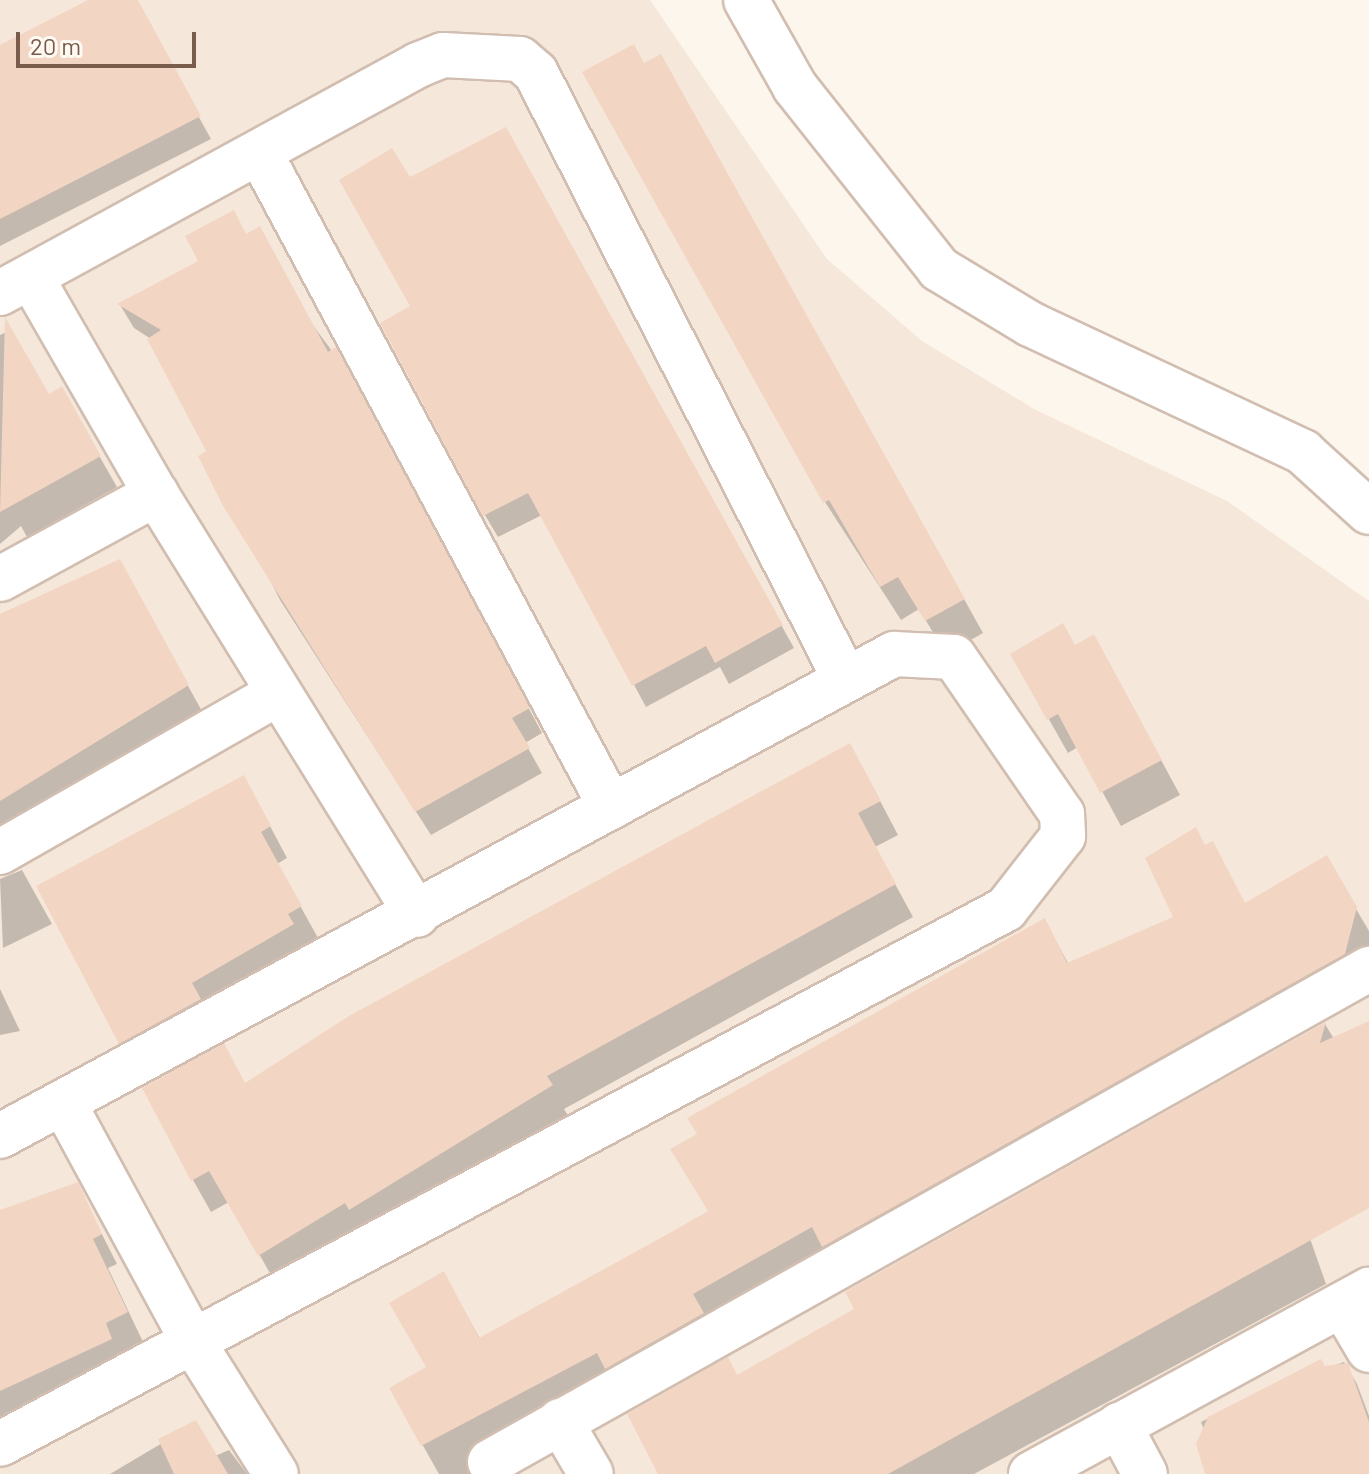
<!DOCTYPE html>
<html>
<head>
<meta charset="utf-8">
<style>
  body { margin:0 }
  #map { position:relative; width:1369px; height:1474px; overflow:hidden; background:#fdf6ec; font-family:Barlow,sans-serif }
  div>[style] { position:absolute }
  .residential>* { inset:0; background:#f5e8da }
  .shadow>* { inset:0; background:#0003 }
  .building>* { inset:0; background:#f3d5c3 }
  .roads { filter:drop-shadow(2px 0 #d1beb0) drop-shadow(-2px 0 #d1beb0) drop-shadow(0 2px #d1beb0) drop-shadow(0 -2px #d1beb0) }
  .minor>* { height:44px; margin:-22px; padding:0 22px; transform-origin:22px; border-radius:22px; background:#fff }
  .tertiary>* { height:44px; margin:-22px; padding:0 22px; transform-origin:22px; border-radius:22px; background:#fff }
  span { translate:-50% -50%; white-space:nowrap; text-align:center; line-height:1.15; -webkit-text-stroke:6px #fffaf3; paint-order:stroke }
  .scale { position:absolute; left:16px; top:32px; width:180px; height:36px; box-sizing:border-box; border:4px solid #7a5c4d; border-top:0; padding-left:10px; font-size:24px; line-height:28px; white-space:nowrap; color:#7a5c4d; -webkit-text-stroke:6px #fffaf3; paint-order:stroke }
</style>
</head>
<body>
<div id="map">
  <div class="residential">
    <i style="clip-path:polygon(0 0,650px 0,827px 259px,922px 341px,1034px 409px,1227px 501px,1369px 601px,1369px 1474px,0 1474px)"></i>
  </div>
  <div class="shadow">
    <i style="clip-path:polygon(93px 0,134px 0,211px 139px,0 246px,0 48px)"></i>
    <i style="clip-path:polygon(645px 66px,680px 90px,983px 633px,946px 654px,919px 609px,901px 620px,825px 502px)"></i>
    <i style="clip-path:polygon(518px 152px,794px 648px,729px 684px,720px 667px,646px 707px,542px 515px,498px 537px,485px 515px,413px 307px,409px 180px)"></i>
    <i style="clip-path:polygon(247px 236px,349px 374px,542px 733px,525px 743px,542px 773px,431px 835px,280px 600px,151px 339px,134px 328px,120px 305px)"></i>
    <i style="clip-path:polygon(11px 330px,49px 396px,61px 389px,117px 487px,27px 537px,21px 526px,0 544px,0 335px)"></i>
    <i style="clip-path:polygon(134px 588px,203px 713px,0 862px,0 619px)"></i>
    <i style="clip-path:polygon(1075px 647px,1113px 671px,1180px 795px,1121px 826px,1078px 747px,1068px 753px,1012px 654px)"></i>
    <i style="clip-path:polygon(868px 778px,898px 835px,875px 847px,913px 917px,564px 1109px,570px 1119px,278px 1287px,229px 1202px,211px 1212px,193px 1180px,246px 1086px)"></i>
    <i style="clip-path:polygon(261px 809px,287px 858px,277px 864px,318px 938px,304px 945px,310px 956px,138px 1074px,120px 1043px)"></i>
    <i style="clip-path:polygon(1205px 847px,1246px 905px,1326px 858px,1369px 931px,1369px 978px,497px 1474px,439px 1474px,391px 1389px,429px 1368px,444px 1274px,480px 1339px,710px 1212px,1045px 921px,1069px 965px,1176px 918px)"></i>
    <i style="clip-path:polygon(22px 870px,52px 924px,3px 948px,0 879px)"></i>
    <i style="clip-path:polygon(0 989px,20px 1031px,0 1035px)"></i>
    <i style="clip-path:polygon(1369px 1023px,1369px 1203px,1276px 1142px,1326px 1284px,974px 1474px,661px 1474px,737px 1377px,856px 1310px,847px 1293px,1325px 1024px,1334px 1039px)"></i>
    <i style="clip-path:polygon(77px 1185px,117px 1264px,108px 1268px,143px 1342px,121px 1353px,127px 1368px,0 1439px,0 1212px)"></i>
    <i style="clip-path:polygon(1320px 1362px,1324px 1369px,1344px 1362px,1357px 1384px,1369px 1416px,1369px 1474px,1221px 1474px,1201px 1422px)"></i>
    <i style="clip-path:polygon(196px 1423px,215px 1456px,229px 1450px,247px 1474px,110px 1474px)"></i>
  </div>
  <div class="building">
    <i style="clip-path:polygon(88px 0,138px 0,201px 116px,0 219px,0 45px)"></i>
    <i style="clip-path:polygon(634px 44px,644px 63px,661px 54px,965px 599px,925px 621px,898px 577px,880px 587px,829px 500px,823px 503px,582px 72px)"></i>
    <i style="clip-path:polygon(506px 127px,783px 625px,715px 663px,706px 646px,632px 686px,528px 493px,483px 516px,380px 323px,410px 306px,339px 180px,392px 148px,410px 177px)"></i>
    <i style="clip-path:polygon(234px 210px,246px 234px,260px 226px,328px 352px,336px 347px,530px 708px,512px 718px,530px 748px,415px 812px,223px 506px,198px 456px,206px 451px,147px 339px,161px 330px,117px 304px,198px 261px,185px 236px)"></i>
    <i style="clip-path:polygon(5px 317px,49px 394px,62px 386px,101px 456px,0 512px)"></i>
    <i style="clip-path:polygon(120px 559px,189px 685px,0 801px,0 614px)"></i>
    <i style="clip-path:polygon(1063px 623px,1075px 645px,1094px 634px,1162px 760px,1100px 793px,1058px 714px,1047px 720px,1010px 654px)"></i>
    <i style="clip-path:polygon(850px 743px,881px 801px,858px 813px,896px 884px,547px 1076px,553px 1085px,349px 1210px,345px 1203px,258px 1256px,209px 1171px,191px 1181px,142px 1088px,224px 1043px,245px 1083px,349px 1016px)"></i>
    <i style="clip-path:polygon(244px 775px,271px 826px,261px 832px,302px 906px,288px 914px,294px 924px,192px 983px,201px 999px,119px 1044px,36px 886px)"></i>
    <i style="clip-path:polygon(1196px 827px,1205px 845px,1213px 841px,1245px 903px,1327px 855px,1357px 907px,1345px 954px,822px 1247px,812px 1227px,693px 1294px,704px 1313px,605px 1369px,597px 1353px,421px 1446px,389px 1388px,426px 1367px,389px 1303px,444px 1271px,479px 1338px,675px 1230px,708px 1211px,670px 1149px,697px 1134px,687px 1118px,1045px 918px,1067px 963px,1173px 917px,1145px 858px)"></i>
    <i style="clip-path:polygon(1369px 1021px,1369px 1208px,888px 1474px,658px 1474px,627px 1414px,728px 1357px,737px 1375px,854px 1309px,845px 1292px,1326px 1022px,1320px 1043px)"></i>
    <i style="clip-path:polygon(78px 1182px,102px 1234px,93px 1239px,128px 1312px,106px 1323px,112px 1339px,0 1391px,0 1210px)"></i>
    <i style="clip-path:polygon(1321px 1359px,1325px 1366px,1348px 1363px,1369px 1422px,1369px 1474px,1205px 1474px,1196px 1444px,1208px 1417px)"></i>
    <i style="clip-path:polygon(196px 1420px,228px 1474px,174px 1474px,158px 1439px)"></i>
  </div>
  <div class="roads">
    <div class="minor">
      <i style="left:261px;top:155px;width:740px;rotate:61.77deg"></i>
      <i style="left:31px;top:277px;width:250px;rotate:60.1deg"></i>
      <i style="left:156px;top:494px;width:495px;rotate:58.2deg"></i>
      <i style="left:0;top:293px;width:476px;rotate:-28.6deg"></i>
      <i style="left:418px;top:65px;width:27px;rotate:-22deg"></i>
      <i style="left:443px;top:55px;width:77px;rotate:3deg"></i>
      <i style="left:520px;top:59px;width:21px;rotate:41deg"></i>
      <i style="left:536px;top:73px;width:678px;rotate:62.98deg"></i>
      <i style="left:0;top:579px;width:178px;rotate:-28.6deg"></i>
      <i style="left:0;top:852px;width:321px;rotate:-29.7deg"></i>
      <i style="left:63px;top:1102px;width:277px;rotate:61.5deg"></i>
      <i style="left:195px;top:1345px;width:152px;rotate:57.9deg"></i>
      <i style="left:0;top:1136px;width:1016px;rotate:-28.33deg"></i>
      <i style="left:894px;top:654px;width:60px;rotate:2.9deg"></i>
      <i style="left:954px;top:657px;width:191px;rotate:55.5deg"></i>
      <i style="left:1062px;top:814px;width:22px;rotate:87deg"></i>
      <i style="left:1063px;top:836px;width:93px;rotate:128deg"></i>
      <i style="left:1006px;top:909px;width:1139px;rotate:152deg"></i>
      <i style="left:1343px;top:1306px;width:51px;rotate:59.4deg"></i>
      <i style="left:560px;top:1421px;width:61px;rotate:59.7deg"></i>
      <i style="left:1119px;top:1425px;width:55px;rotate:62deg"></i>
      <i style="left:490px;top:1462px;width:1008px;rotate:-29.29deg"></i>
      <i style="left:1031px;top:1474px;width:385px;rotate:-28.6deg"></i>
    </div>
    <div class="tertiary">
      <i style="left:746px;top:0;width:100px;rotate:60.6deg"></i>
      <i style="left:795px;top:87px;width:232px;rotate:51.6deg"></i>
      <i style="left:939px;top:269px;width:106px;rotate:31.1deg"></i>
      <i style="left:1030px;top:324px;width:302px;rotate:25.1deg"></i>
      <i style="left:1303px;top:452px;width:89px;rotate:42.3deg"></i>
    </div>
  </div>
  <div class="scale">20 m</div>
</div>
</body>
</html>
